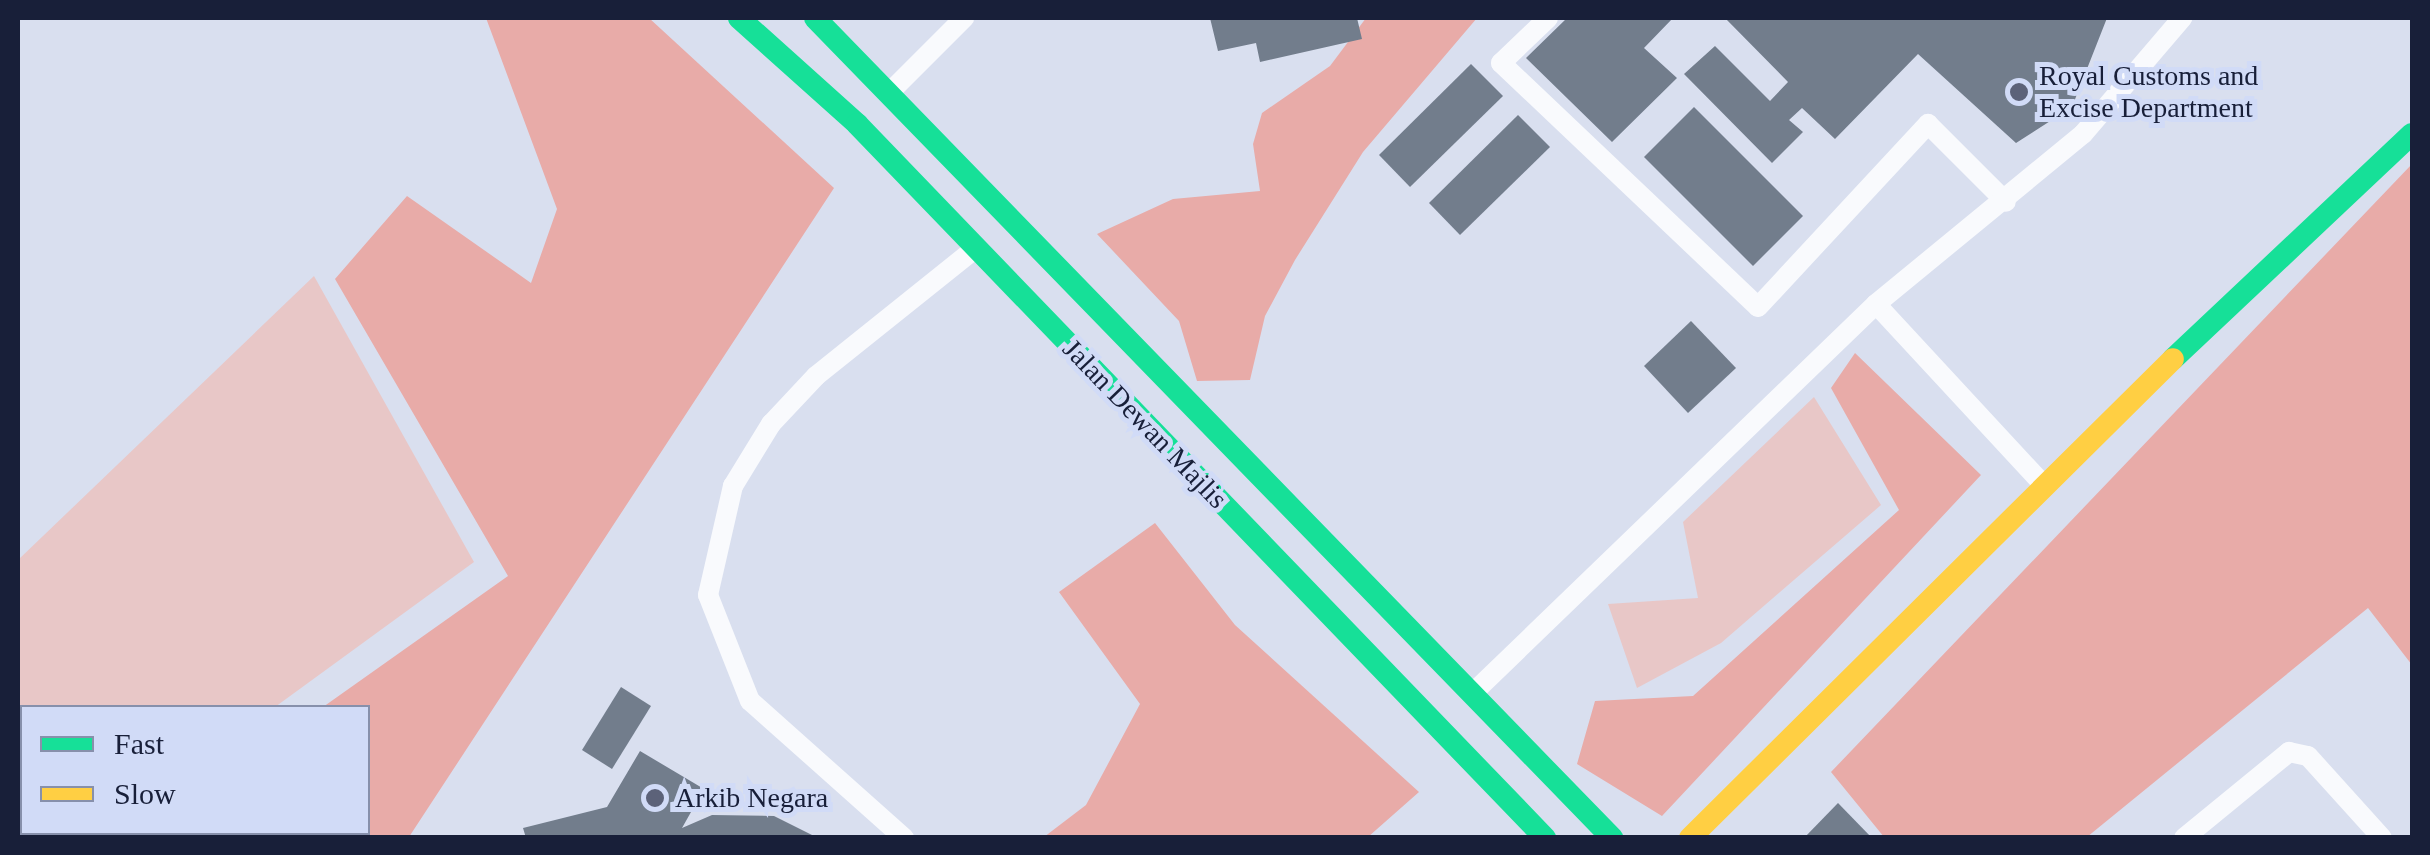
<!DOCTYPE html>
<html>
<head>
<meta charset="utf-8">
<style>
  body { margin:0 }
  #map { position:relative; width:2430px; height:855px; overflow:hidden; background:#d9dfef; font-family:"Times New Roman",serif }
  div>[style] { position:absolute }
  .green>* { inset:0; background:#e8c7c7 }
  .forest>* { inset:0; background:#e8aba8 }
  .building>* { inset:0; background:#727d8c }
  .lane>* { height:20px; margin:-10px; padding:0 10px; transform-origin:10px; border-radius:10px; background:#f9fafd }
  .fast>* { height:22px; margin:-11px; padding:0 11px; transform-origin:11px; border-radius:11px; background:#16e098 }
  .slow>* { height:22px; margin:-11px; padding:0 11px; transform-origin:11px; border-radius:11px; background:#ffcf43 }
  .dots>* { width:28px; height:28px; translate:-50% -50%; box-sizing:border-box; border:5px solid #d1dbf7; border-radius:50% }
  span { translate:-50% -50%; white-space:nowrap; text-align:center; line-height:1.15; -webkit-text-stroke:10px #d1dbf7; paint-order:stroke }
  .poi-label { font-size:28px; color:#181f39 }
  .left { translate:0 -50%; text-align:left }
  .street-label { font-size:28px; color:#181f39 }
  .frame { position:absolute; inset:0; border:20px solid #181f39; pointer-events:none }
  .legend { position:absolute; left:20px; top:705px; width:350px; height:130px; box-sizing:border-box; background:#d1dbf7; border:2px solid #8790ab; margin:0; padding:12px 18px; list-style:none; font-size:30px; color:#181f39 }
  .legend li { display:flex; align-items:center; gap:20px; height:50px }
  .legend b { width:50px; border:2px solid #8790ab }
</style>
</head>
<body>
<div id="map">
  <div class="green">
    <i style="clip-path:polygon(314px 276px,474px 562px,275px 707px,22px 708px,22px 832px,237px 837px,18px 837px,18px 560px)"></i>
    <i style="clip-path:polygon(1814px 397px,1881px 505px,1721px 643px,1637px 688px,1608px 604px,1698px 598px,1683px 522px)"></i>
  </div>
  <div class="forest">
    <i style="clip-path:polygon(486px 18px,649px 18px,834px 188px,409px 837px,258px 837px,368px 832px,368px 708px,323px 707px,508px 576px,335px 279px,407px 196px,531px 283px,557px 209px)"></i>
    <i style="clip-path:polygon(1366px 18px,1477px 18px,1363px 152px,1295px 260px,1265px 316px,1250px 380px,1197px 381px,1179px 321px,1097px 234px,1173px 199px,1260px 191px,1253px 144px,1262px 113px,1330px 66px)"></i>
    <i style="clip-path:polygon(2412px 164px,2412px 665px,2368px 608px,2087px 837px,1884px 837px,1831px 772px)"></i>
    <i style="clip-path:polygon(1855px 353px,1981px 475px,1662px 816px,1577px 764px,1595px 701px,1693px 696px,1899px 510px,1831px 388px)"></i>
    <i style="clip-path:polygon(1155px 523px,1235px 625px,1419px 792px,1368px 837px,1044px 837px,1086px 805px,1140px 704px,1059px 592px)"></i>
  </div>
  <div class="building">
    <i style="clip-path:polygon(1210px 18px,1357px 18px,1362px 39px,1260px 62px,1256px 43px,1218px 51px)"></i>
    <i style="clip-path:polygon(1567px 18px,1673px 18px,1644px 48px,1677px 78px,1612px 142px,1526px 58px)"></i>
    <i style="clip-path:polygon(1725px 18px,2107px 18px,2072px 107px,2016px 143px,1918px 54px,1835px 139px,1802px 108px,1789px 120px,1803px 132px,1772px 163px,1684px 74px,1715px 46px,1770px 101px,1788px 82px)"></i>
    <i style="clip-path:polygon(1471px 64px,1503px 96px,1410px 187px,1379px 155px)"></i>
    <i style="clip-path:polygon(1694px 107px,1803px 216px,1753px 266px,1644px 157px)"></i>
    <i style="clip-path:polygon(1518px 115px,1550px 147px,1460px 235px,1429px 203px)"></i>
    <i style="clip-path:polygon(1691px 321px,1736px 368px,1688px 413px,1644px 366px)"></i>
    <i style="clip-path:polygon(621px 687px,651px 706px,612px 769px,582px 750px)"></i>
    <i style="clip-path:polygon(640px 751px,704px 789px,682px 828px,712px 815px,774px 816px,818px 838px,526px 838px,523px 828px,607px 807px)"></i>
    <i style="clip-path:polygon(1838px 803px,1872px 838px,1804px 838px)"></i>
  </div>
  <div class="lane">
    <i style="left:1548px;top:18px;width:65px;rotate:136.2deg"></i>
    <i style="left:1501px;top:63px;width:354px;rotate:43.5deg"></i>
    <i style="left:1758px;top:307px;width:250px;rotate:-47.1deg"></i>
    <i style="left:1928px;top:124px;width:110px;rotate:45deg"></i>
    <i style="left:890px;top:92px;width:105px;rotate:-45deg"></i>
    <i style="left:1876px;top:304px;width:241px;rotate:47.2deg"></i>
    <i style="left:1475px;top:691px;width:557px;rotate:-43.98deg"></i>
    <i style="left:1876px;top:304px;width:268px;rotate:-39.4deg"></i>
    <i style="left:2083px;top:134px;width:153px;rotate:-49.5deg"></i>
    <i style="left:904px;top:838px;width:206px;rotate:-138.3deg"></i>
    <i style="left:750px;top:701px;width:114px;rotate:-111.6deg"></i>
    <i style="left:708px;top:595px;width:112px;rotate:-77.1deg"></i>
    <i style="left:733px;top:486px;width:73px;rotate:-58.5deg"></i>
    <i style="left:771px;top:424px;width:66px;rotate:-46.8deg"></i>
    <i style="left:816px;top:376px;width:205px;rotate:-38.7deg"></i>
    <i style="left:2184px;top:838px;width:136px;rotate:-39.3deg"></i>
    <i style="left:2289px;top:752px;width:19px;rotate:12deg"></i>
    <i style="left:2308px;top:756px;width:110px;rotate:47.9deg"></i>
  </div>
  <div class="fast">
    <i style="left:739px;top:18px;width:159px;rotate:41.9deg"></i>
    <i style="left:857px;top:124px;width:992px;rotate:46.06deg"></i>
    <i style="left:815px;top:18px;width:1144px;rotate:45.81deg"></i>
    <i style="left:2173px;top:359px;width:328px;rotate:-43.3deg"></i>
  </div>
  <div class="slow">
    <i style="left:1690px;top:838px;width:680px;rotate:-44.76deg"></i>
  </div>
  <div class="dots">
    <i style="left:2019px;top:92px;background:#5c6279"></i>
    <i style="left:655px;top:798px;background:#5c6279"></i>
  </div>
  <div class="poi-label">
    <span class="left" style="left:2039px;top:92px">Royal Customs and<br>Excise Department</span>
    <span class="left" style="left:675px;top:798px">Arkib Negara</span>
  </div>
  <div class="street-label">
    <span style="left:1145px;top:424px;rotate:46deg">Jalan Dewan Majlis</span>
  </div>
  <div class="frame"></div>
  <ul class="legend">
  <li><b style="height:12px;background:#16e098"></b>Fast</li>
  <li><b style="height:12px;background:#ffcf43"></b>Slow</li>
  </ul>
</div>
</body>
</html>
